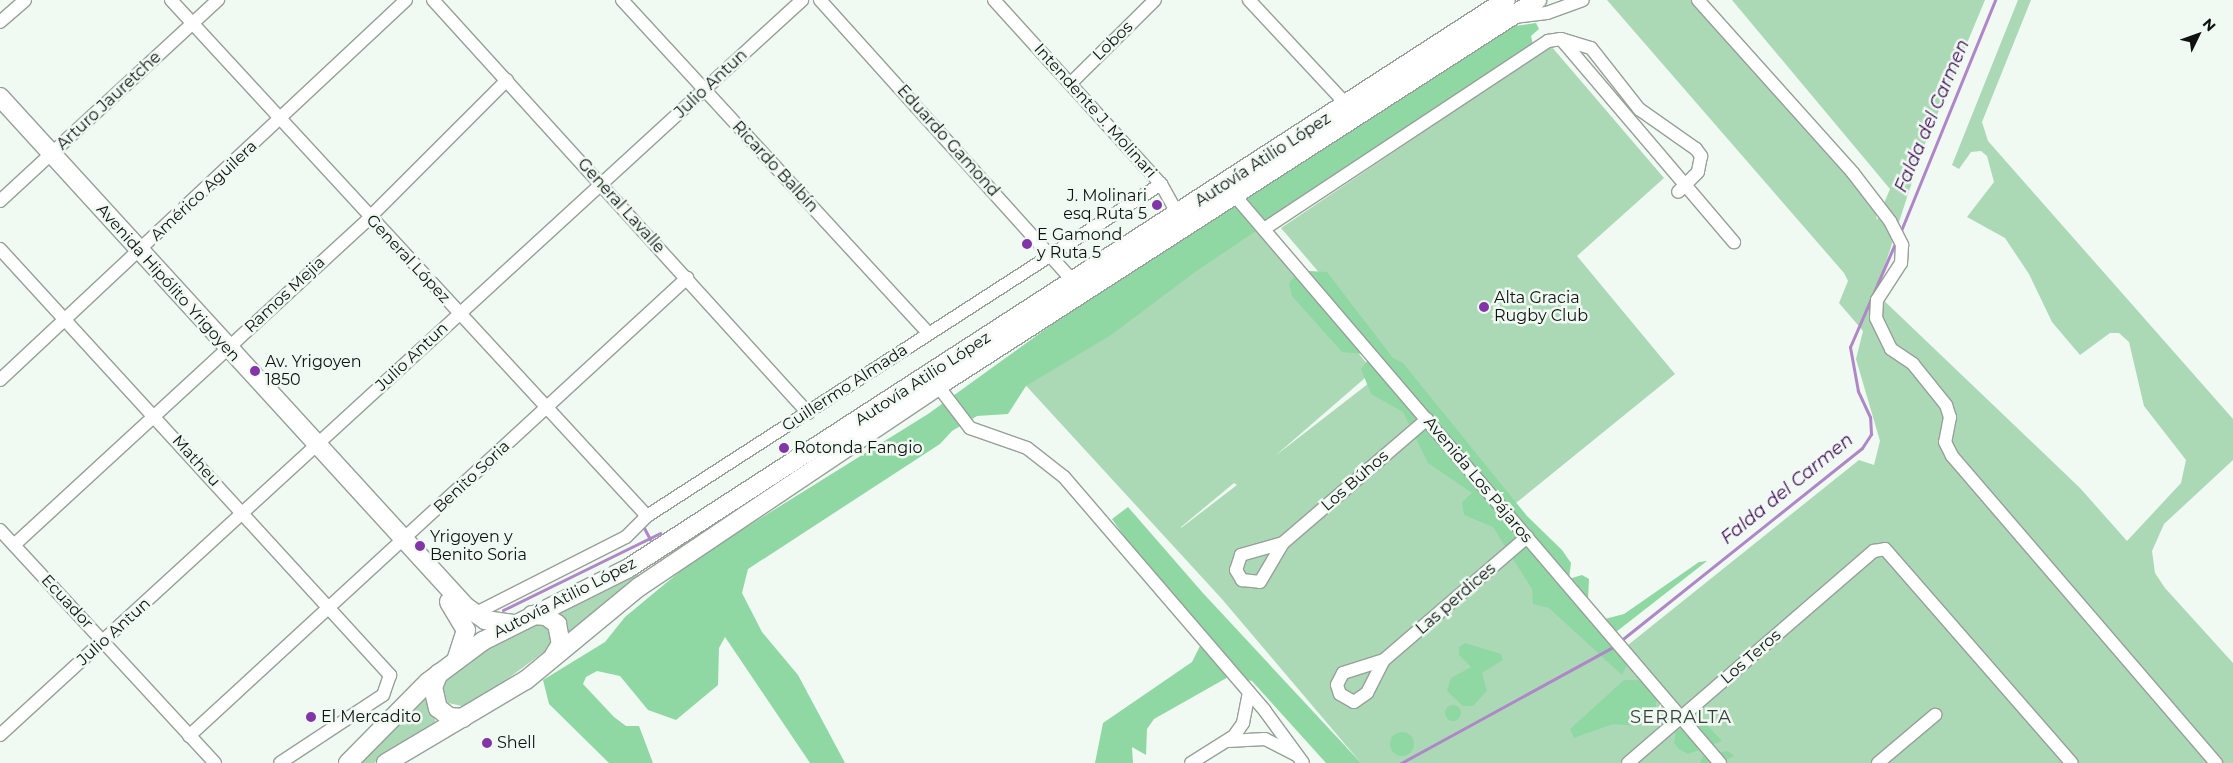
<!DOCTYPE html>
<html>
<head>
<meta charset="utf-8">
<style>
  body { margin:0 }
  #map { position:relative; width:2233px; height:763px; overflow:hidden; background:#f0f9f2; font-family:Montserrat,sans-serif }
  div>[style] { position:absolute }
  .green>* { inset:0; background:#abd9b6 }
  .forest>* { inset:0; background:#8fd8a3 }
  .round { border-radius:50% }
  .stream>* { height:3px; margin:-1.5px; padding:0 1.5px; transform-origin:1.5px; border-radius:1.5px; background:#af86c7 }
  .roads { filter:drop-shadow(1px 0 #97a099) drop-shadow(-1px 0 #97a099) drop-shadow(0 1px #97a099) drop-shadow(0 -1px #97a099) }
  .minor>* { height:12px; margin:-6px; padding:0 6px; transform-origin:6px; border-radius:6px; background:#fff }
  .secondary>* { height:18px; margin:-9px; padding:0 9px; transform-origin:9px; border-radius:9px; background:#fff }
  .dots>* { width:14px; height:14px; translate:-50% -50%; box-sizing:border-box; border:2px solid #f0f9f2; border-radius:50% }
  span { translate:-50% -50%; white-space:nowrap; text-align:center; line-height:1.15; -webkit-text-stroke:5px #f0f9f2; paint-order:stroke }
  .street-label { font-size:16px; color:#0f1210 }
  .poi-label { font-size:16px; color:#0f1210 }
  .right { translate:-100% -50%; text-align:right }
  .left { translate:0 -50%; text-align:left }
  .water-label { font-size:18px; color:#430a5b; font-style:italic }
  .neighbourhood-label { font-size:18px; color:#39403b; letter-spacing:1px }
  .north { position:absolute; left:2173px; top:10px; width:50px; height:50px; -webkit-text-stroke:4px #f0f9f2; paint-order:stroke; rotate:48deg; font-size:14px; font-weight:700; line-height:20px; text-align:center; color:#0f1210 }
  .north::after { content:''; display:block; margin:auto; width:18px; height:22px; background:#0f1210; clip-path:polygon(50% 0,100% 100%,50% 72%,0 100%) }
</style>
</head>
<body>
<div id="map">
  <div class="green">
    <i style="clip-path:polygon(1607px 0,1691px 0,1841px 165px,1875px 209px,1877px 220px,1890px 189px,1732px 0,1985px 0,1922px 151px,1876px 293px,2080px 488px,2127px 541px,2181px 483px,2186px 460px,2144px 406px,2129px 342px,2119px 333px,2110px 333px,2080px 355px,2052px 322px,2029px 274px,2005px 238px,1967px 217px,1994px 182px,1987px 156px,1981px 151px,1971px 152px,1959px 169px,1952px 165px,2018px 0,2031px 0,1982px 122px,1988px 141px,2233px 419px,2233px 460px,2164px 524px,2152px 551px,2155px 573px,2165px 588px,2233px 663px,2233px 763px,1720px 763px,1623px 649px,1859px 460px,1874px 465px,1880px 441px,1856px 359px,1863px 331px,1839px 303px,1848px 281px,1844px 273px)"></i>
    <i style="clip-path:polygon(1551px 46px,1664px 178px,1577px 256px,1675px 374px,1516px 503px,1281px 228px)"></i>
    <i style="clip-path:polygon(evenodd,1251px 222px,1373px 371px,1275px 456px,1382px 373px,1711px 763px,1361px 763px,1221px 598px,1019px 378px,1251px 222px,1234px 483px,1237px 485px,1181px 528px,1181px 527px,1234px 483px)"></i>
    <i style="clip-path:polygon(634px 570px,640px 579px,568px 639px,568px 624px,553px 612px)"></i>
    <i style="clip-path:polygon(531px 623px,551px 625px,552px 646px,487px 694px,462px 706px,448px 703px,442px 690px,446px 681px,487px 649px)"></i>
    <i style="clip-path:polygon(427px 693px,437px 726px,374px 763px,356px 763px)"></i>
  </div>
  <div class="forest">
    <i style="clip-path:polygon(1536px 23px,1539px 29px,1531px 36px,1533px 45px,1195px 272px,1111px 335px,1026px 386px,1008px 414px,977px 416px,952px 431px,940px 444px,748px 569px,742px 593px,762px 632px,798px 675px,845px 763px,810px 763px,725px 637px,719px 648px,718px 685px,676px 720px,648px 710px,620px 676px,597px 671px,586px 677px,583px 684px,614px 717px,626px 726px,639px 726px,653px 763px,609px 763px,549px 704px,543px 680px,605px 642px,625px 617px,695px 559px,928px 414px,1047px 328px,1507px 27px)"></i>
    <i style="clip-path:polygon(1310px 271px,1327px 272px,1393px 358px,1403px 363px,1527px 516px,1562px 550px,1571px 563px,1569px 579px,1582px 575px,1589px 579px,1588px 601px,1601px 620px,1624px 614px,1699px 562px,1707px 561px,1616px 632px,1612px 644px,1628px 663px,1622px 675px,1549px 608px,1533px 604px,1532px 589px,1493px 527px,1464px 515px,1462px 502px,1472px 493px,1428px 463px,1403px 412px,1371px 394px,1361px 369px,1368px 360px,1364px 354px,1342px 352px,1292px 296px,1289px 283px,1296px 275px)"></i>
    <i style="clip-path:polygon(1128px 507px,1202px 592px,1361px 763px,1326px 763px,1252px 681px,1230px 676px,1154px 719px,1147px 729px,1146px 755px,1132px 747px,1133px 763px,1095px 763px,1103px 723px,1192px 662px,1200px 646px,1112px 519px)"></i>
    <i style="clip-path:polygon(1465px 643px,1501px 654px,1503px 660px,1482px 673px,1487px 691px,1473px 706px,1463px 706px,1447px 691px,1451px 678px,1471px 667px,1459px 655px,1459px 647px)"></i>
    <i style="clip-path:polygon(1624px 680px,1641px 680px,1657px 696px,1655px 715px,1639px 726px,1613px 724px,1574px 738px,1570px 729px)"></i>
    <i class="round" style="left:1445px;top:705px;width:16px;height:16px"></i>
    <i style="clip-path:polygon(1703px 721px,1722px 741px,1688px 754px,1679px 749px,1674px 743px,1676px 731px)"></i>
    <i class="round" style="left:1390px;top:732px;width:24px;height:24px"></i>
    <i style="clip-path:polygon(1728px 751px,1734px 756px,1719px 763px,1700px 763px,1703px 756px)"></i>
  </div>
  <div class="stream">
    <i style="left:1900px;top:233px;width:252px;rotate:-67.8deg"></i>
    <i style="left:643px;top:526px;width:15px;rotate:62deg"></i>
    <i style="left:503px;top:610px;width:175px;rotate:-26.1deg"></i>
    <i style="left:1619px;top:642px;width:311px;rotate:-38.6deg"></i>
    <i style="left:1862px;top:448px;width:17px;rotate:-57deg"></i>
    <i style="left:1871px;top:434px;width:17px;rotate:-93deg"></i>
    <i style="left:1870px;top:417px;width:29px;rotate:-115deg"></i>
    <i style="left:1858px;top:391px;width:45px;rotate:-100.3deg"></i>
    <i style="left:1850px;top:347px;width:116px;rotate:-66.5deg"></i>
    <i style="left:1401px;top:763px;width:244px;rotate:-28.7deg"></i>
  </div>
  <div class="roads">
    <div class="minor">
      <i style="left:171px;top:0;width:702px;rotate:47.31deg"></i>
      <i style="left:433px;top:0;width:558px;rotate:47.76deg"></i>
      <i style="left:622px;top:0;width:452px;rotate:47.4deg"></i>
      <i style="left:820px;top:0;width:380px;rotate:48deg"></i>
      <i style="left:994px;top:0;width:248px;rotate:47.8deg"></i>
      <i style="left:1161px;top:184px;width:41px;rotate:60.9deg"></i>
      <i style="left:1249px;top:0;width:144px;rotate:47deg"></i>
      <i style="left:1698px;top:0;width:232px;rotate:48.1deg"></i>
      <i style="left:1853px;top:173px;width:61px;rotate:52.4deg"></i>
      <i style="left:1890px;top:221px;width:27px;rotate:63deg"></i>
      <i style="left:1902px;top:245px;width:18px;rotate:93deg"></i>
      <i style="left:1901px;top:263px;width:44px;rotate:123deg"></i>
      <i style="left:1877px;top:300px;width:18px;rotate:93deg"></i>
      <i style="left:1876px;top:318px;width:34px;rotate:64deg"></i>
      <i style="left:1891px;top:349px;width:27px;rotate:34deg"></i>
      <i style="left:1913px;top:364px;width:53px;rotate:51.2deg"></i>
      <i style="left:1946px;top:405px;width:13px;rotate:72deg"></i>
      <i style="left:1950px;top:417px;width:25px;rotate:101deg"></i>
      <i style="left:1945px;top:442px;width:16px;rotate:63deg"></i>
      <i style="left:1952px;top:456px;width:405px;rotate:49.3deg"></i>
      <i style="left:1514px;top:17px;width:33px;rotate:-7deg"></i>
      <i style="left:1547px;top:13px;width:38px;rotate:-20deg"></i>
      <i style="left:0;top:22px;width:33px;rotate:-41deg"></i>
      <i style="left:1561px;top:39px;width:267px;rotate:49.6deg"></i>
      <i style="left:1071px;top:83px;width:118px;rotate:-44.7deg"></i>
      <i style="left:1236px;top:197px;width:745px;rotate:49.47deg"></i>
      <i style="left:0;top:201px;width:297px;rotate:-42.7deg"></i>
      <i style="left:1264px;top:229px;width:341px;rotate:-33.5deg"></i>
      <i style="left:1548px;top:41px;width:13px;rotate:-9deg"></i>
      <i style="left:1561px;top:39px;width:31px;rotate:17deg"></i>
      <i style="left:1591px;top:48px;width:78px;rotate:51.8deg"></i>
      <i style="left:1639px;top:109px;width:70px;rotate:35.1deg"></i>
      <i style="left:1696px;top:149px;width:9px;rotate:54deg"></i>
      <i style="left:1701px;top:156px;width:16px;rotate:101deg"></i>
      <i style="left:1698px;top:172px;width:28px;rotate:135deg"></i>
      <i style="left:0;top:249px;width:578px;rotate:47.53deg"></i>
      <i style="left:390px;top:675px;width:21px;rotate:109deg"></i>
      <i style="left:383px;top:695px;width:123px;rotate:146.6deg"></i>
      <i style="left:0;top:380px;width:556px;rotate:-43.11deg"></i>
      <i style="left:938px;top:386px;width:53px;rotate:52.7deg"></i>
      <i style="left:970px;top:428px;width:60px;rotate:19.3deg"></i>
      <i style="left:1027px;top:448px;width:47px;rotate:38.1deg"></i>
      <i style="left:1064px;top:477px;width:308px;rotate:49.3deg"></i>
      <i style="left:1265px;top:711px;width:64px;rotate:53.8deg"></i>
      <i style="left:0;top:530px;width:317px;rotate:47.3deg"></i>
      <i style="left:1283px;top:543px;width:44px;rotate:164.1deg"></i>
      <i style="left:1241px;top:555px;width:16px;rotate:108deg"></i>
      <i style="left:1236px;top:570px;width:12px;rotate:59deg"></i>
      <i style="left:1242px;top:580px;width:18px;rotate:6deg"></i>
      <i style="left:1260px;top:582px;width:45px;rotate:-59.5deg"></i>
      <i style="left:1283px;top:543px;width:190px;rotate:-40.7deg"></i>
      <i style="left:14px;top:545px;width:483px;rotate:-42.6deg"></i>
      <i style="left:369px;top:218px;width:195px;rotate:-45deg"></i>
      <i style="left:474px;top:614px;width:170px;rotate:-26.9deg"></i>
      <i style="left:626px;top:537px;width:30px;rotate:-45deg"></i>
      <i style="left:647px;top:516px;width:612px;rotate:-32.86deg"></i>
      <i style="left:1384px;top:660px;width:43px;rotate:162.4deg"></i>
      <i style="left:1343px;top:673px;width:13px;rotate:117deg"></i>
      <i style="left:1337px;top:685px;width:9px;rotate:72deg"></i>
      <i style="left:1340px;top:694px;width:16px;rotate:30deg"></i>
      <i style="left:1354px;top:702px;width:16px;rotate:-35deg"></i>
      <i style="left:1367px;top:693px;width:37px;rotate:-63deg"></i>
      <i style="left:1384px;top:660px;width:189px;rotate:-40.7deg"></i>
      <i style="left:0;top:735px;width:1088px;rotate:-42.5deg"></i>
      <i style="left:189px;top:736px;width:677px;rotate:-42.6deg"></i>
      <i style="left:1228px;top:741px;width:37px;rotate:-3deg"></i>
      <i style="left:1265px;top:739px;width:35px;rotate:27deg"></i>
      <i style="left:1191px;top:763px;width:51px;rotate:-32.1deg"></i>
      <i style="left:1234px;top:736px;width:16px;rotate:-55deg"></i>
      <i style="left:1243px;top:723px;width:31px;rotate:-79deg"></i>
      <i style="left:1628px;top:763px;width:325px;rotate:-40.8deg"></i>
      <i style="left:1874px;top:551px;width:11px;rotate:-10deg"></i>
      <i style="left:1885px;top:549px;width:284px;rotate:48.9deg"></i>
      <i style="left:1878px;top:763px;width:75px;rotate:-40.1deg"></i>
    </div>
    <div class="secondary">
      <i style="left:0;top:97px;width:691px;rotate:47.58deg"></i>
      <i style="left:466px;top:607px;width:23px;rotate:34deg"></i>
      <i style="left:485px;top:620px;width:27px;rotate:8deg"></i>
      <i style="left:449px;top:602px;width:33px;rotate:59deg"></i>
      <i style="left:466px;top:630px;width:29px;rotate:108deg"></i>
      <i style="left:532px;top:615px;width:14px;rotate:4deg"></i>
      <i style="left:546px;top:616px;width:14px;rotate:36deg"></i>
      <i style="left:557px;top:624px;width:20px;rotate:79deg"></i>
      <i style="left:561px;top:644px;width:13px;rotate:122deg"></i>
      <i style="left:439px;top:673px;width:15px;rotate:113deg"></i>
      <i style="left:433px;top:687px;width:22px;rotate:77deg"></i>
      <i style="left:438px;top:708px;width:14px;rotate:39deg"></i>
      <i style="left:449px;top:717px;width:14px;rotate:4deg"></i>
      <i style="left:348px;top:763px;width:114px;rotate:-45.4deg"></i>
      <i style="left:428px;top:682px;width:69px;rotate:-36.7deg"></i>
      <i style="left:483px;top:641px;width:161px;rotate:-26.6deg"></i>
      <i style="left:627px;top:569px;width:1047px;rotate:-32.92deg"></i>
      <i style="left:386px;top:763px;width:163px;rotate:-30.7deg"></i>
      <i style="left:526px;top:680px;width:146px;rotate:-39.5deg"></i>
      <i style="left:639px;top:587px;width:360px;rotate:-33.9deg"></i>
      <i style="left:938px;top:386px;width:713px;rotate:-32.8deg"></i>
    </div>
  </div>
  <div class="dots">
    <i style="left:1157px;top:205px;background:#8135a6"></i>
    <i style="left:1027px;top:244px;background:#8135a6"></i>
    <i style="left:1484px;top:307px;background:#8135a6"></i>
    <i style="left:255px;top:371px;background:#8135a6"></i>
    <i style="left:784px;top:448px;background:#8135a6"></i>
    <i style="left:420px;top:546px;background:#8135a6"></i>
    <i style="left:311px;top:717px;background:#8135a6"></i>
    <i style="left:487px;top:743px;background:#8135a6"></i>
  </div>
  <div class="street-label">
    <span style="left:1113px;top:41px;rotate:-44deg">Lobos</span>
    <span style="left:711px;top:84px;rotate:-43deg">Julio Antun</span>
    <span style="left:109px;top:101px;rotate:-43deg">Arturo Jauretche</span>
    <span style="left:1095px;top:111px;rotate:48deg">Intendente J. Molinari</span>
    <span style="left:948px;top:141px;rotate:48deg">Eduardo Gamond</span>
    <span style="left:1263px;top:160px;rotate:-33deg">Autovía Atilio López</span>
    <span style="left:775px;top:167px;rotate:47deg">Ricardo Balbín</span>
    <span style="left:204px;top:191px;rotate:-43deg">Américo Aguilera</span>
    <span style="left:621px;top:206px;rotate:48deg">General Lavalle</span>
    <span style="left:408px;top:259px;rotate:47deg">General López</span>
    <span style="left:168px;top:283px;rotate:48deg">Avenida Hipólito Yrigoyen</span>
    <span style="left:285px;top:295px;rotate:-43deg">Ramos Mejia</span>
    <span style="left:412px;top:357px;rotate:-43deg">Julio Antun</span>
    <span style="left:923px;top:379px;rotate:-33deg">Autovía Atilio López</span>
    <span style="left:845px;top:388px;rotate:-33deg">Guillermo Almada</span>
    <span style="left:196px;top:461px;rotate:48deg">Matheu</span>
    <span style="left:472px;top:477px;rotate:-43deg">Benito Soria</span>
    <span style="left:1478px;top:480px;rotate:50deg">Avenida Los Pájaros</span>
    <span style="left:1355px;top:481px;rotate:-41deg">Los Búhos</span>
    <span style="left:565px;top:598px;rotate:-27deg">Autovía Atilio López</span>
    <span style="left:1456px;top:599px;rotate:-41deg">Las perdices</span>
    <span style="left:67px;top:602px;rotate:47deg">Ecuador</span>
    <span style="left:114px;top:632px;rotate:-42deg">Julio Antun</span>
    <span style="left:1751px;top:657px;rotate:-41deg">Los Teros</span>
  </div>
  <div class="poi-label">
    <span class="right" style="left:1147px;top:205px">J. Molinari<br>esq Ruta 5</span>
    <span class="left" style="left:1037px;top:244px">E Gamond<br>y Ruta 5</span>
    <span class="left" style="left:1494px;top:307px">Alta Gracia<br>Rugby Club</span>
    <span class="left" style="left:265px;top:371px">Av. Yrigoyen<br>1850</span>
    <span class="left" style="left:794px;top:448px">Rotonda Fangio</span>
    <span class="left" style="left:430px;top:546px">Yrigoyen y<br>Benito Soria</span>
    <span class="left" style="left:321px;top:717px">El Mercadito</span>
    <span class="left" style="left:497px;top:743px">Shell</span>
  </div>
  <div class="water-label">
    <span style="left:1932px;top:116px;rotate:-67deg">Falda del Carmen</span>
    <span style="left:1787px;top:489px;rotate:-39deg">Falda del Carmen</span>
  </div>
  <div class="neighbourhood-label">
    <span style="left:1681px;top:717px">SERRALTA</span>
  </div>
  <div class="north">N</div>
</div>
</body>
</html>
